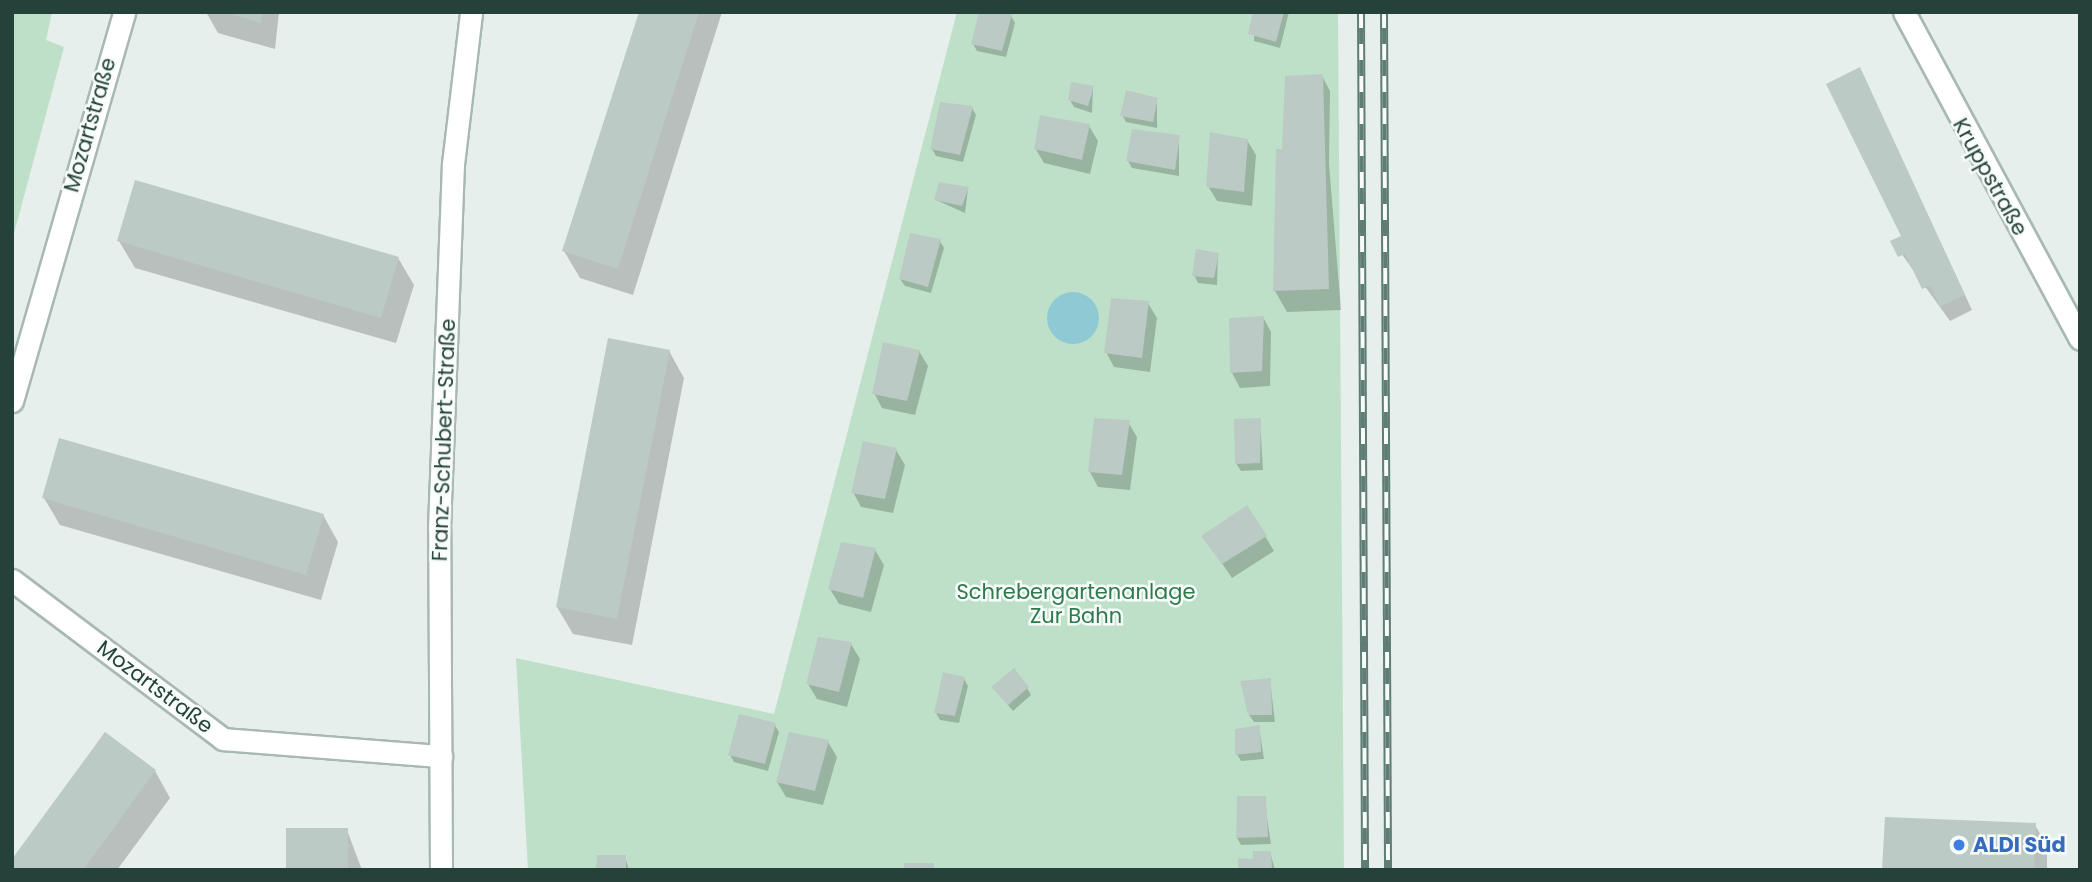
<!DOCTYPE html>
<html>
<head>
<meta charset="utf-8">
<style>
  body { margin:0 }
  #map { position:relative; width:2092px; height:882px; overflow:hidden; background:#e6efeb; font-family:Poppins,sans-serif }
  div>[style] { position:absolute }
  .green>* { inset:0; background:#bfe0c8 }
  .water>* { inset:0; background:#8ec9d4 }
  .round { border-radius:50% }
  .shadow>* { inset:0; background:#0003 }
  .building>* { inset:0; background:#bbcac4 }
  .roads { filter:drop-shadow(2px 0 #a8b8b2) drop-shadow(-2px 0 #a8b8b2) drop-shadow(0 2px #a8b8b2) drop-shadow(0 -2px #a8b8b2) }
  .minor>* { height:21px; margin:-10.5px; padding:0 10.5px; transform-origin:10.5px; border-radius:10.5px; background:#fff }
  .rail>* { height:8px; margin-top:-4px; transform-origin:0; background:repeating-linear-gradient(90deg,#f7fbf9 0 16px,#5f7d75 0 32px); box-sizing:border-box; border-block:2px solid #5f7d75 }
  .dots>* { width:19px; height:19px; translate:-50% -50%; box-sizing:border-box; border:4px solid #f7fbf9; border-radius:50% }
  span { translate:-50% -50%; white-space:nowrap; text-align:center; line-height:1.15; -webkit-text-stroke:5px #f7fbf9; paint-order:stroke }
  .street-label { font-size:21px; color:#24423a }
  .park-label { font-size:21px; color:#2d7a4b }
  .shop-label { font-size:21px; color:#366cbe; font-weight:700 }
  .left { translate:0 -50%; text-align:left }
  .frame { position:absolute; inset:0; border:14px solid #24423a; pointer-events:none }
</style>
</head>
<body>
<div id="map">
  <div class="green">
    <i style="clip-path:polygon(12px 12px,52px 12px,46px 40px,64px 47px,12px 241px)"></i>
    <i style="clip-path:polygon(957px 12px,1338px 12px,1344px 870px,528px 870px,516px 658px,774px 714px)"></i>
  </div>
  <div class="water">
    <i class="round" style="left:1047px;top:292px;width:52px;height:52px"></i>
  </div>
  <div class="shadow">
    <i style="clip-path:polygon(206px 12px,279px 12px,275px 49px,218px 33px)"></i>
    <i style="clip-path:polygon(640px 12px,722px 12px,633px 295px,580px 278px,564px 251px)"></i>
    <i style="clip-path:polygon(980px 12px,1011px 16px,1015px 23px,1006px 57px,977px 51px,973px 44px)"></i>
    <i style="clip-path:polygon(1255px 12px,1289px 12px,1280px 48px,1254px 41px)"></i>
    <i style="clip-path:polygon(1860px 70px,1972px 310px,1950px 321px,1893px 242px,1903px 237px)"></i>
    <i style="clip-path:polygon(1322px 76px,1330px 91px,1329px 164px,1341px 310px,1287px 312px,1275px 291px,1286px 151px)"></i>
    <i style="clip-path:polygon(1093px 88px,1092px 113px,1074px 107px,1070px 100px)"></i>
    <i style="clip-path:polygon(1157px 100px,1157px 128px,1126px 122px,1122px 115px)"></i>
    <i style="clip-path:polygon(972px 108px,976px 115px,963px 162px,936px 156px,932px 149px)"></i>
    <i style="clip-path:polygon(1089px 126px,1098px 141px,1090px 174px,1044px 163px,1035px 148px)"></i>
    <i style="clip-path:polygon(1179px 137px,1179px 176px,1132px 168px,1128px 161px)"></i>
    <i style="clip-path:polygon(1247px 140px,1256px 155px,1252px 206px,1217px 201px,1208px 186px)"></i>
    <i style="clip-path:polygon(968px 189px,965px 213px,936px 200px)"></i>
    <i style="clip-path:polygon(119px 241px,398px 258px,414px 285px,396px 343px,135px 268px)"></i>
    <i style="clip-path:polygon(940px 241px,944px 248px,931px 293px,905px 286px,900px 279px)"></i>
    <i style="clip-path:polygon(1218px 254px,1217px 285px,1198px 283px,1194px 275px)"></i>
    <i style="clip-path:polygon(1148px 303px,1157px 318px,1150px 372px,1114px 367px,1106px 352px)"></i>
    <i style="clip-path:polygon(1263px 317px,1271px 332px,1270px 386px,1240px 388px,1232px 373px,1231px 320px)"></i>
    <i style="clip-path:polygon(669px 351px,684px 378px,632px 645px,573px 634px,557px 607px)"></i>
    <i style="clip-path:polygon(919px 351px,928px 366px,915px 415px,882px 408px,874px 393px)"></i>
    <i style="clip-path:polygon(1260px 419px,1263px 470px,1241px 471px,1236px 463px)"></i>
    <i style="clip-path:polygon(1128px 422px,1137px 437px,1130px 490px,1098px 487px,1090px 472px)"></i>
    <i style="clip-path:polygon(896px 450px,905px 465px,893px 513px,861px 507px,853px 492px)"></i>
    <i style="clip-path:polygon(44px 498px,323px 515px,338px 542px,321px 600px,60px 525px)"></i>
    <i style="clip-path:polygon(1203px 536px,1265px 536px,1274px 551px,1232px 578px)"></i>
    <i style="clip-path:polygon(875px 550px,884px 565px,871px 612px,839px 604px,830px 589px)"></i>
    <i style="clip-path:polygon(851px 644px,860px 659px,847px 707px,817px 699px,808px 684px)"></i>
    <i style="clip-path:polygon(964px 679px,968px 686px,959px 723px,940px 720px,936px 713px)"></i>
    <i style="clip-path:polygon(1270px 680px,1275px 722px,1254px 722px,1249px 715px)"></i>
    <i style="clip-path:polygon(993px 687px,1027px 688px,1031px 695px,1013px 711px)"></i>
    <i style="clip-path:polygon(774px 724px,779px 732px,768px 771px,734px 762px,730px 755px)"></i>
    <i style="clip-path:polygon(1259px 727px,1264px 759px,1241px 761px,1237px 754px)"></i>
    <i style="clip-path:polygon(828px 742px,837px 757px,823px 805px,786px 797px,777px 782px)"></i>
    <i style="clip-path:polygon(155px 771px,170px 798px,117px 870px,12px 870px)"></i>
    <i style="clip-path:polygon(1264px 798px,1271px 844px,1241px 845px,1237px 838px)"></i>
    <i style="clip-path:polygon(2035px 825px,2047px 846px,2047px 870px,1884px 870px)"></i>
    <i style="clip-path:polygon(347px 830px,362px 870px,287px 870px)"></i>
    <i style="clip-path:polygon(1270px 852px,1275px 870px,1240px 870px,1254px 860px)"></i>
    <i style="clip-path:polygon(625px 857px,629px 870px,598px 870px)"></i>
  </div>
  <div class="building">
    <i style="clip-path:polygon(224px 12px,263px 12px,260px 23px)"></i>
    <i style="clip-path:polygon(639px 12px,699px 12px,618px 269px,562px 251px)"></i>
    <i style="clip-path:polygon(979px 12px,1012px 14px,1002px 51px,971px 44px)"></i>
    <i style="clip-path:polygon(1253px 12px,1284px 12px,1276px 42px,1248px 34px)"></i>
    <i style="clip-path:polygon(1860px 67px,1965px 295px,1940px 307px,1930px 286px,1922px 289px,1905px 254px,1898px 257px,1890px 241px,1901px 236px,1826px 84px)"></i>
    <i style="clip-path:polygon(1323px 74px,1329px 289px,1273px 291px,1276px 149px,1282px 149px,1285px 76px)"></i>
    <i style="clip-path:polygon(1071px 82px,1094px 86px,1088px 106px,1068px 100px)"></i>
    <i style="clip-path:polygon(1126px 90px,1158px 98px,1153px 122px,1120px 116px)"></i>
    <i style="clip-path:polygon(940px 102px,973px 106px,960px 155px,930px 149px)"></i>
    <i style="clip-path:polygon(1040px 115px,1090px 124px,1082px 160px,1034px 149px)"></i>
    <i style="clip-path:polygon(1132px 129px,1180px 135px,1175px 170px,1126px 161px)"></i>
    <i style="clip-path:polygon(1210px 132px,1248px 139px,1244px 192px,1206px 187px)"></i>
    <i style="clip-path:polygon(135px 180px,399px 257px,381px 318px,117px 241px)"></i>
    <i style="clip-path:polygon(939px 182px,969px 187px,962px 206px,934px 200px)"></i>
    <i style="clip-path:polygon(910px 233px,941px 239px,928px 287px,899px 279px)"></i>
    <i style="clip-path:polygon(1196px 249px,1219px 253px,1214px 278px,1192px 276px)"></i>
    <i style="clip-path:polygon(1111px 298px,1149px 301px,1142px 358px,1104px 353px)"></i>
    <i style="clip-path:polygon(1264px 316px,1262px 371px,1230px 373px,1229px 318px)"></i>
    <i style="clip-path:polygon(608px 338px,670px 350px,617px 619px,556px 607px)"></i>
    <i style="clip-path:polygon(883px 342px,920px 350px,907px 401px,872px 394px)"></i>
    <i style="clip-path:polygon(1094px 418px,1130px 420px,1122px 475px,1088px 472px)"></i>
    <i style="clip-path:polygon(1261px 418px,1260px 463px,1235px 464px,1234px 419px)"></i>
    <i style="clip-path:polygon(59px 438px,324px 514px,306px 575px,42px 498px)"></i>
    <i style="clip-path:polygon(863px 441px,897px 448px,885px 499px,851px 493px)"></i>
    <i style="clip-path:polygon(1247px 505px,1267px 536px,1222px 564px,1201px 536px)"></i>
    <i style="clip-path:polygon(841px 542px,876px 548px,863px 598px,828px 589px)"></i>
    <i style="clip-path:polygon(818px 637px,852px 642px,839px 692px,806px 684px)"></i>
    <i style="clip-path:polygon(1014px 668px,1029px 687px,1008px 705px,991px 687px)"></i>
    <i style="clip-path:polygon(943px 672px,965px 677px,955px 716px,934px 713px)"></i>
    <i style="clip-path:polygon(1271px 678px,1272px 715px,1248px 715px,1240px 681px)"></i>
    <i style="clip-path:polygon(739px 714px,776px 723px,765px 764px,728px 755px)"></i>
    <i style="clip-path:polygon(1260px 725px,1261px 752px,1235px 755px,1235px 729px)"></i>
    <i style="clip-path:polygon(105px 732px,156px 770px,83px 870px,12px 870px,12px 859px)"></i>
    <i style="clip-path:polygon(789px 732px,829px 740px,815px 791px,776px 782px)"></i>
    <i style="clip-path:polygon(1237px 796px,1266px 796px,1268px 837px,1236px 838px)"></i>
    <i style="clip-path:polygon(1885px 817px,2036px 823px,2034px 870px,1882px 870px)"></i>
    <i style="clip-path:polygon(286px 828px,348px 828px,348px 870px,286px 870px)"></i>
    <i style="clip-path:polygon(1253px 851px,1271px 851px,1272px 869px,1238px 870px,1238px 858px,1253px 859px)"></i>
    <i style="clip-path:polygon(597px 855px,626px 855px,626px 870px,596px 870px)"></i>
    <i style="clip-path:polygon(904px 863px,934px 863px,934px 870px,904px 870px)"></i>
  </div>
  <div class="roads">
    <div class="minor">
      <i style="left:1904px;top:12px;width:371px;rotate:61.7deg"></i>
      <i style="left:12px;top:401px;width:405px;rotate:-73.9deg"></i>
      <i style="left:12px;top:580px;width:264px;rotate:37deg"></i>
      <i style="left:223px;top:739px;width:219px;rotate:4.5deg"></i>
      <i style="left:441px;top:870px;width:342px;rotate:-90.3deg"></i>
      <i style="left:439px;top:528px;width:364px;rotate:-87.8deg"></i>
      <i style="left:453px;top:164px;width:153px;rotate:-83.2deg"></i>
    </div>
  </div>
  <div class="rail">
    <i style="left:1361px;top:12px;width:858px;rotate:89.73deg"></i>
    <i style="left:1384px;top:12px;width:858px;rotate:89.73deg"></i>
  </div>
  <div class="dots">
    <i style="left:1959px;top:845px;background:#3f7fe0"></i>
  </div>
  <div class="street-label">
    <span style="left:90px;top:125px;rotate:-74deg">Mozartstraße</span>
    <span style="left:1990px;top:177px;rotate:61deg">Kruppstraße</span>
    <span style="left:444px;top:440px;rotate:-88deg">Franz-Schubert-Straße</span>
    <span style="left:155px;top:687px;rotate:37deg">Mozartstraße</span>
  </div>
  <div class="park-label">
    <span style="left:1076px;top:604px">Schrebergartenanlage<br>Zur Bahn</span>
  </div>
  <div class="shop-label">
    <span class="left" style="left:1973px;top:845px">ALDI Süd</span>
  </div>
  <div class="frame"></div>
</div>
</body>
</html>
